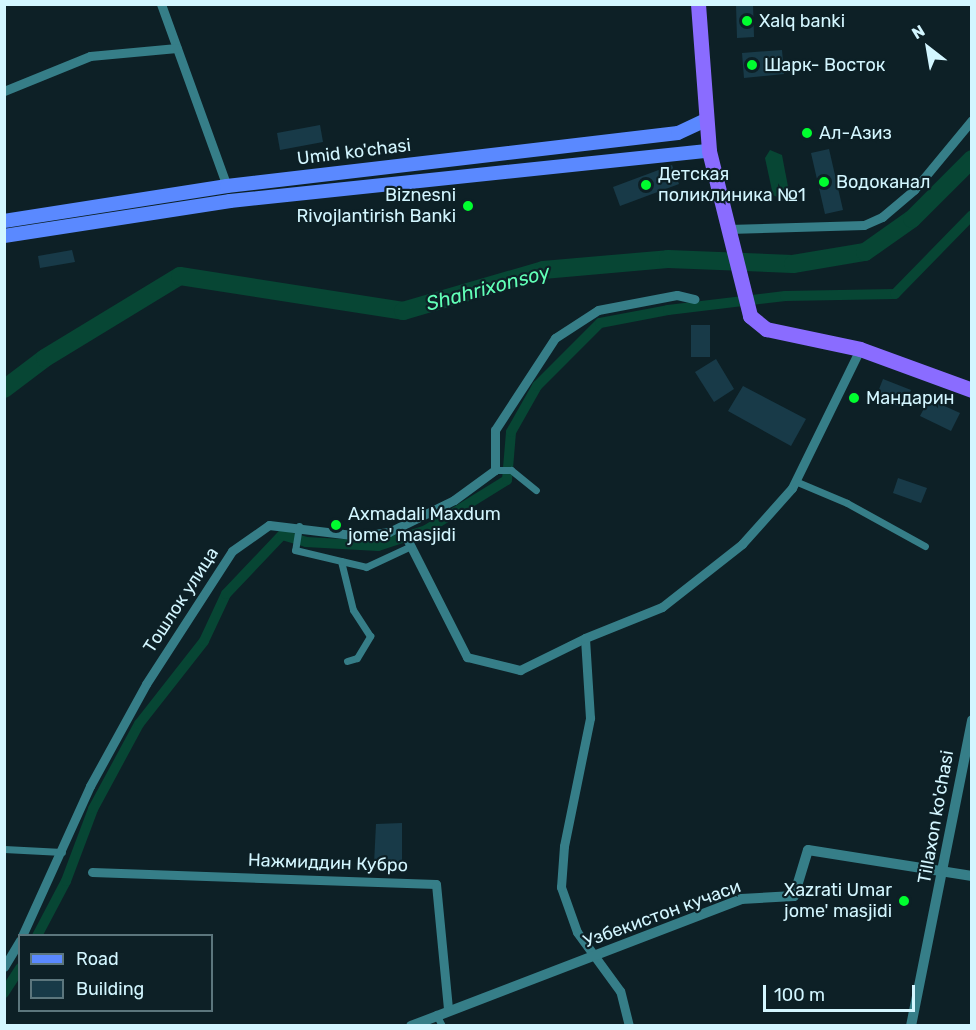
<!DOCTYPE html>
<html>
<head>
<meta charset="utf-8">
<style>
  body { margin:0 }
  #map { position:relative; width:976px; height:1030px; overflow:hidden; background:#0d2026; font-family:Rubik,sans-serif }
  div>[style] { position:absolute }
  .water>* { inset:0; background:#074634 }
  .canal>* { height:10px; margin:-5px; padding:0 5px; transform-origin:5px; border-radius:5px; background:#074634 }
  .river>* { height:18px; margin:-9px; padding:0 9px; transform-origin:9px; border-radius:9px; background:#074634 }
  .building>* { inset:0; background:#183a48 }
  .pedestrian>* { height:7px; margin:-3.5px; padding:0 3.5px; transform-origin:3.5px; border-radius:3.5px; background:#367e88 }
  .minor>* { height:9px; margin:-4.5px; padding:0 4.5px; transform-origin:4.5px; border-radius:4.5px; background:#367e88 }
  .tertiary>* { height:10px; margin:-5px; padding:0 5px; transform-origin:5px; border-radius:5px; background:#367e88 }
  .primary>* { height:14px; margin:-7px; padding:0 7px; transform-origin:7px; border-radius:7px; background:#5a89ff }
  .trunk>* { height:15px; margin:-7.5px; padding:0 7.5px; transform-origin:7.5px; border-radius:7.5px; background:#8a6cff }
  .dots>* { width:16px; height:16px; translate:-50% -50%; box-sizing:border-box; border:3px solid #0d2026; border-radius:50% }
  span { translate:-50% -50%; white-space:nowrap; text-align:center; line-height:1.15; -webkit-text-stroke:4.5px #0d2026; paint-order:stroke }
  .poi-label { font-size:18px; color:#d3f6ff }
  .left { translate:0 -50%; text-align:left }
  .right { translate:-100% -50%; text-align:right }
  .street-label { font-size:18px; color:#d3f6ff }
  .water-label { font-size:20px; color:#61ffb7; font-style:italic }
  .frame { position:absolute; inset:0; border:6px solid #d3f6ff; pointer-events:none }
  .legend { position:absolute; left:18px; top:934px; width:195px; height:78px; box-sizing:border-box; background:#0d2026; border:2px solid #5c767d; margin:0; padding:8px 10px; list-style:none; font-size:18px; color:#d3f6ff }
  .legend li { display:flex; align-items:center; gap:12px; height:30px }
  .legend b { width:30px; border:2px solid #5c767d }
  .north { position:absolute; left:898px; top:18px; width:60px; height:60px; -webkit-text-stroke:4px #0d2026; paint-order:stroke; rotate:329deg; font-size:16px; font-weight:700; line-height:24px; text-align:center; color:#d3f6ff }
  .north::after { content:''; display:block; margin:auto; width:21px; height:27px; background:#d3f6ff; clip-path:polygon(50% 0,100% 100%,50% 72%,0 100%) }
  .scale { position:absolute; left:763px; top:985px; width:152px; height:27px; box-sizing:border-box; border:3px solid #d3f6ff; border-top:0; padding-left:8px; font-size:18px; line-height:21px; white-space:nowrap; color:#d3f6ff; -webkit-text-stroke:4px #0d2026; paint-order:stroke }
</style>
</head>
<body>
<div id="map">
  <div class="water">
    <i style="clip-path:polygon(770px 150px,782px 155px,789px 192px,781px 199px,773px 195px,765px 158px)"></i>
  </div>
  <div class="canal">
    <i style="left:37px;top:936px;width:62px;rotate:-62.2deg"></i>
    <i style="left:66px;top:881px;width:77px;rotate:-69.4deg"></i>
    <i style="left:93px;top:809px;width:97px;rotate:-61.6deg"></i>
    <i style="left:139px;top:724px;width:105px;rotate:-51.9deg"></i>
    <i style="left:204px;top:641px;width:52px;rotate:-64.9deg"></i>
    <i style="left:226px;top:594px;width:81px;rotate:-46.5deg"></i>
    <i style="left:282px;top:535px;width:25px;rotate:16deg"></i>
    <i style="left:306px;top:542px;width:72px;rotate:3.2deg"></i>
    <i style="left:378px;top:546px;width:51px;rotate:-18.4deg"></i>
    <i style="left:426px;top:530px;width:95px;rotate:-31.7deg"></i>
    <i style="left:507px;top:480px;width:48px;rotate:-85.2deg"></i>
    <i style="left:511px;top:432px;width:53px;rotate:-60.5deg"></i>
    <i style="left:537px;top:386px;width:89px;rotate:-45deg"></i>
    <i style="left:600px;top:323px;width:69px;rotate:-10.8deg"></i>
    <i style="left:668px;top:310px;width:118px;rotate:-6.8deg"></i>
    <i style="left:785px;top:296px;width:110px;rotate:-1deg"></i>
    <i style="left:895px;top:294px;width:110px;rotate:-45.7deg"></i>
    <i style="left:4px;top:993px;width:30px;rotate:-57deg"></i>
  </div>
  <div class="river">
    <i style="left:4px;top:389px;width:51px;rotate:-37.1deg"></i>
    <i style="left:45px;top:358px;width:158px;rotate:-31.3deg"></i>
    <i style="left:180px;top:276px;width:226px;rotate:8.9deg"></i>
    <i style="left:403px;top:311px;width:146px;rotate:-16.3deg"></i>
    <i style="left:543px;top:270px;width:125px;rotate:-5deg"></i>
    <i style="left:668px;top:259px;width:125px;rotate:2.3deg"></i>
    <i style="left:793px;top:264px;width:73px;rotate:-9.5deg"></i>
    <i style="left:865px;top:252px;width:57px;rotate:-35.1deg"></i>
    <i style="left:912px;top:219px;width:85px;rotate:-45deg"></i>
  </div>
  <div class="building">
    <i style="clip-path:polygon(736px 4px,753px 4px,754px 37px,737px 38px)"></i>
    <i style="clip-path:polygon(782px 50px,784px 74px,744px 78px,742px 53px)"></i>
    <i style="clip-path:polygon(320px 125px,323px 142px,280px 150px,277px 133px)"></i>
    <i style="clip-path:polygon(829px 149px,843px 210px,825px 214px,811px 153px)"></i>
    <i style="clip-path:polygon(672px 165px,679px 184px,620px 206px,613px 187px)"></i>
    <i style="clip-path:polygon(72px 250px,75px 262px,40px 268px,38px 256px)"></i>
    <i style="clip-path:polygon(691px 325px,710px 325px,710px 357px,691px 357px)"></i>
    <i style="clip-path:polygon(716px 359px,734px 389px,714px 402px,695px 372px)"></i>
    <i style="clip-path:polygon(883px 379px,911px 390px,903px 408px,876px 397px)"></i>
    <i style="clip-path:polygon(743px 386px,806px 419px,791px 446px,728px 411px)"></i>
    <i style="clip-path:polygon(929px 399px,960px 413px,951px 431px,920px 416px)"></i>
    <i style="clip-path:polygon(898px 478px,927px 488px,921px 503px,893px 493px)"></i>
    <i style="clip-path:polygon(402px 823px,402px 865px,374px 864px,376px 824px)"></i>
  </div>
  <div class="pedestrian">
    <i style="left:495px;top:470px;width:16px"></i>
    <i style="left:511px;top:470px;width:32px;rotate:39deg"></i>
    <i style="left:795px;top:481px;width:56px;rotate:22.9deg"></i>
    <i style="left:847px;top:503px;width:89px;rotate:28.9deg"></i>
    <i style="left:299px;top:526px;width:24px;rotate:99deg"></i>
    <i style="left:295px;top:550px;width:47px;rotate:13.4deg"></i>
    <i style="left:347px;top:661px;width:10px;rotate:-17deg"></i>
    <i style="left:357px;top:658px;width:26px;rotate:-59deg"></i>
    <i style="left:370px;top:636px;width:31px;rotate:-123deg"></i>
    <i style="left:353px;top:610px;width:50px;rotate:-103.8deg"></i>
    <i style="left:341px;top:561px;width:26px;rotate:13deg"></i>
    <i style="left:366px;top:567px;width:50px;rotate:-25deg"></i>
    <i style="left:4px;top:849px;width:58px;rotate:3deg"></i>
    <i style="left:436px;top:1014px;width:13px;rotate:63deg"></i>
  </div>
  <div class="minor">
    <i style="left:161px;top:4px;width:194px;rotate:70.1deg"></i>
    <i style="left:4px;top:91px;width:93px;rotate:-22.1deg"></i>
    <i style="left:90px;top:56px;width:87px;rotate:-5.3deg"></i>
    <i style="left:728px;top:229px;width:136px;rotate:-1.7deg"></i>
    <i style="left:864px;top:225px;width:20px;rotate:-24deg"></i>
    <i style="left:882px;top:217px;width:42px;rotate:-40.2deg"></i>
    <i style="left:914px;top:190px;width:91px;rotate:-50.4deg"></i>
    <i style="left:401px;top:527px;width:146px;rotate:63.1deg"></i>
    <i style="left:467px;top:657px;width:55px;rotate:13.8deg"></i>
    <i style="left:520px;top:670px;width:72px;rotate:-26.2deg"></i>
    <i style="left:92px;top:872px;width:344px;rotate:2deg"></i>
    <i style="left:436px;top:884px;width:126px;rotate:84.5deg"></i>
    <i style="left:22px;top:936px;width:165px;rotate:-65.6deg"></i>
    <i style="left:90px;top:786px;width:116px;rotate:-61.2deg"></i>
    <i style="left:146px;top:684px;width:158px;rotate:-57.1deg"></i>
    <i style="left:232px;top:551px;width:45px;rotate:-35.1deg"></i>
    <i style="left:269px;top:525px;width:92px;rotate:6.9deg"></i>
    <i style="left:360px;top:536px;width:29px;rotate:-8deg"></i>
    <i style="left:389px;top:532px;width:72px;rotate:-26.2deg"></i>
    <i style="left:454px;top:500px;width:51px;rotate:-36.2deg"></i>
    <i style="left:495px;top:470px;width:40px;rotate:-90deg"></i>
    <i style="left:495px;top:430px;width:110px;rotate:-56.9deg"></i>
    <i style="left:555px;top:338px;width:51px;rotate:-33.1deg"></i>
    <i style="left:598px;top:310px;width:80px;rotate:-10.8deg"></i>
    <i style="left:677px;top:295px;width:18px;rotate:13deg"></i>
    <i style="left:4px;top:967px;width:31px;rotate:-59deg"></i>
    <i style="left:629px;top:1026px;width:36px;rotate:-104deg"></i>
    <i style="left:620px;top:991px;width:73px;rotate:-126.1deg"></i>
    <i style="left:577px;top:932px;width:48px;rotate:-109.6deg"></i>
    <i style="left:561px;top:887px;width:41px;rotate:-85.8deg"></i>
    <i style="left:564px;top:846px;width:131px;rotate:-78.5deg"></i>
    <i style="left:590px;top:718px;width:80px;rotate:-93.6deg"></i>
    <i style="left:585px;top:638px;width:83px;rotate:-21.9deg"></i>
    <i style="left:662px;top:607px;width:102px;rotate:-38.2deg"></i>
    <i style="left:742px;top:544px;width:75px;rotate:-48.2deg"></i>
    <i style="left:792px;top:488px;width:155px;rotate:-63.9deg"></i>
  </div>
  <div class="tertiary">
    <i style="left:411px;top:1026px;width:354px;rotate:-21deg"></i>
    <i style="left:741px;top:899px;width:53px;rotate:-3.2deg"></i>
    <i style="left:794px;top:896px;width:48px;rotate:-73.1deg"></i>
    <i style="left:808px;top:850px;width:166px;rotate:9deg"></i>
    <i style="left:911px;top:1026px;width:312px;rotate:-78.7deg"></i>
  </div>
  <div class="primary">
    <i style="left:4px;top:221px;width:226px;rotate:-8.9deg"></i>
    <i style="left:227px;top:186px;width:454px;rotate:-6.7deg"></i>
    <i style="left:678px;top:133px;width:31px;rotate:-25deg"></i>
    <i style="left:4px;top:236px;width:229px;rotate:-8.8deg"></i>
    <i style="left:230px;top:201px;width:482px;rotate:-6deg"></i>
  </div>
  <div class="trunk">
    <i style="left:698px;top:4px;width:147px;rotate:85.7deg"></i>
    <i style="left:709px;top:151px;width:170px;rotate:76deg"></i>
    <i style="left:750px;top:316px;width:21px;rotate:39deg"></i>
    <i style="left:766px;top:329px;width:96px;rotate:12deg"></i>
    <i style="left:860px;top:349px;width:119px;rotate:20.1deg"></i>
  </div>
  <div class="dots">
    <i style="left:747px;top:21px;background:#00fe2f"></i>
    <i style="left:752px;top:65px;background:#00fe2f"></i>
    <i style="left:807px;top:133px;background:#00fe2f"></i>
    <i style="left:824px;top:182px;background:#00fe2f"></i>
    <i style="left:646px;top:185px;background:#00fe2f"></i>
    <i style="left:468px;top:206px;background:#00fe2f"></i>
    <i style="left:854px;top:398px;background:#00fe2f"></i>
    <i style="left:336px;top:525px;background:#00fe2f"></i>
    <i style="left:904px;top:901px;background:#00fe2f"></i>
  </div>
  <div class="poi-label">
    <span class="left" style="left:759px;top:21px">Xalq banki</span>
    <span class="left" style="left:764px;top:65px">Шарк- Восток</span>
    <span class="left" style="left:819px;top:133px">Ал-Азиз</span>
    <span class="left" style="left:658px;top:185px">Детская<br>поликлиника №1</span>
    <span class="left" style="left:836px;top:182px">Водоканал</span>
    <span class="right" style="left:456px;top:206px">Biznesni<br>Rivojlantirish Banki</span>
    <span class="left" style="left:866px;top:398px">Мандарин</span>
    <span class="left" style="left:348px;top:525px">Axmadali Maxdum<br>jome' masjidi</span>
    <span class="right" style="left:892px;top:901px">Xazrati Umar<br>jome' masjidi</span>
  </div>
  <div class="street-label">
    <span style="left:354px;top:152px;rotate:-7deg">Umid ko'chasi</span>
    <span style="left:181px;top:600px;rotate:-57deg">Тошлок улица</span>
    <span style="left:936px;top:817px;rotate:-80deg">Tillaxon ko'chasi</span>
    <span style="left:328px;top:863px;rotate:2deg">Нажмиддин Кубро</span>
    <span style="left:662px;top:914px;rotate:-20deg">Узбекистон кучаси</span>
  </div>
  <div class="water-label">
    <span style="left:488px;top:288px;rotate:-15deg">Shahrixonsoy</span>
  </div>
  <div class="frame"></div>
  <ul class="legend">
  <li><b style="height:8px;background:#5a89ff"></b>Road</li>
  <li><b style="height:16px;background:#183a48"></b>Building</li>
  </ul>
  <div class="north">N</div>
  <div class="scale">100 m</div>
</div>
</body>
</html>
